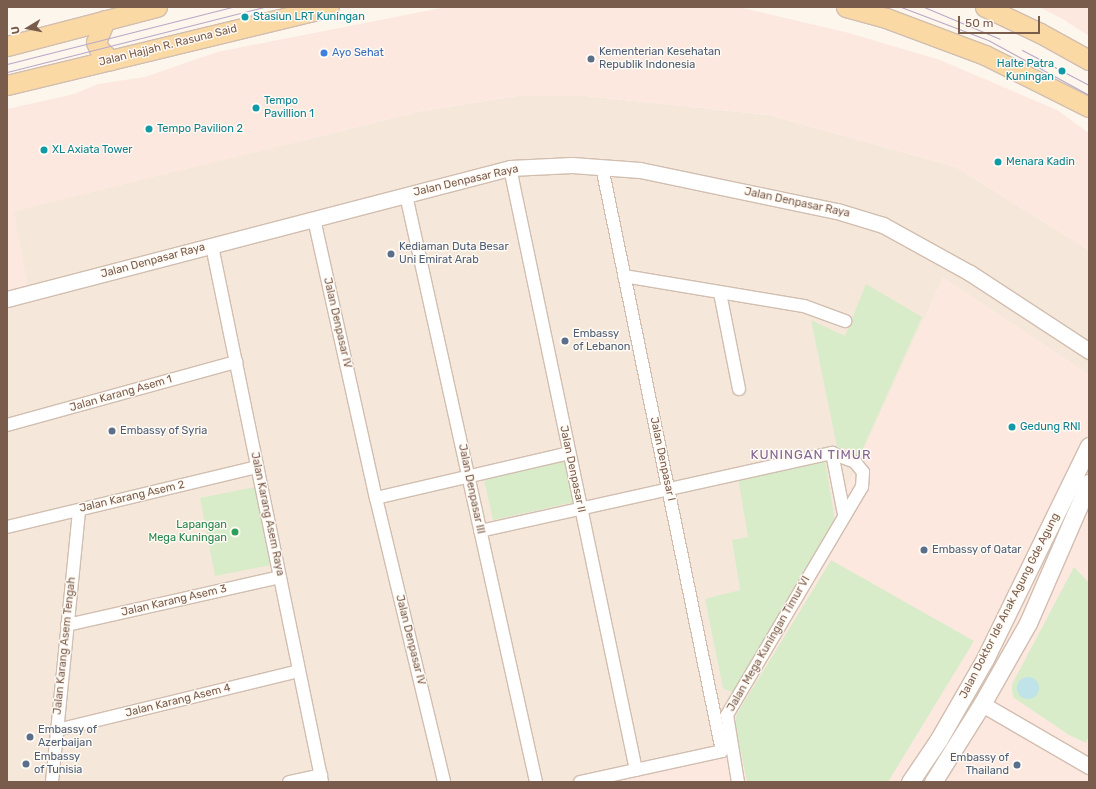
<!DOCTYPE html>
<html>
<head>
<meta charset="utf-8">
<style>
  body { margin:0 }
  #map { position:relative; width:1096px; height:789px; overflow:hidden; background:#fdf6ec; font-family:Rubik,sans-serif }
  div>[style] { position:absolute }
  .residential>* { inset:0; background:#f5e8da }
  .commercial>* { inset:0; background:#fde8e0 }
  .green>* { inset:0; background:#d8ecc9 }
  .water>* { inset:0; background:#bfe3e8 }
  .round { border-radius:50% }
  .roads { filter:drop-shadow(1px 0 #d1beb0) drop-shadow(-1px 0 #d1beb0) drop-shadow(0 1px #d1beb0) drop-shadow(0 -1px #d1beb0) }
  .minor>* { height:12px; margin:-6px; padding:0 6px; transform-origin:6px; border-radius:6px; background:#fff }
  .tertiary>* { height:15px; margin:-7.5px; padding:0 7.5px; transform-origin:7.5px; border-radius:7.5px; background:#fff }
  .secondary>* { height:17px; margin:-8.5px; padding:0 8.5px; transform-origin:8.5px; border-radius:8.5px; background:#fff }
  .primary>* { height:19px; margin:-9.5px; padding:0 9.5px; transform-origin:9.5px; border-radius:9.5px; background:#fbd9a5 }
  .tram>* { height:1px; margin:-0.5px; padding:0 0.5px; transform-origin:0.5px; border-radius:0.5px; background:#b9a8c9 }
  .dots>* { width:11px; height:11px; translate:-50% -50%; box-sizing:border-box; border:2px solid #fffaf3; border-radius:50% }
  span { translate:-50% -50%; white-space:nowrap; text-align:center; line-height:1.15; -webkit-text-stroke:3px #fffaf3; paint-order:stroke }
  .culture-label { font-size:11px; color:#0d838f }
  .left { translate:0 -50%; text-align:left }
  .right { translate:-100% -50%; text-align:right }
  .street-label { font-size:11px; color:#7a5c4d }
  .shop-label { font-size:11px; color:#366cbe }
  .service-label { font-size:11px; color:#4e5e75 }
  .leisure-label { font-size:11px; color:#27864d }
  .quarter-label { font-size:13px; color:#846695; letter-spacing:1px }
  .frame { position:absolute; inset:0; border:8px solid #7a5c4d; pointer-events:none }
  .north { position:absolute; left:8px; top:8px; width:40px; height:40px; -webkit-text-stroke:3px #fffaf3; paint-order:stroke; rotate:260deg; font-size:11px; font-weight:700; line-height:16px; text-align:center; color:#7a5c4d }
  .north::after { content:''; display:block; margin:auto; width:14px; height:18px; background:#7a5c4d; clip-path:polygon(50% 0,100% 100%,50% 72%,0 100%) }
  .scale { position:absolute; left:958px; top:16px; width:82px; height:18px; box-sizing:border-box; border:2px solid #7a5c4d; border-top:0; padding-left:5px; font-size:12px; line-height:14px; white-space:nowrap; color:#7a5c4d; -webkit-text-stroke:3px #fffaf3; paint-order:stroke }
</style>
</head>
<body>
<div id="map">
  <div class="residential">
    <i style="clip-path:polygon(517px 96px,586px 96px,769px 115px,956px 167px,1089px 250px,1089px 375px,943px 278px,723px 758px,565px 782px,7px 782px,7px 307px,26px 302px,28px 290px,13px 211px,422px 111px)"></i>
  </div>
  <div class="commercial">
    <i style="clip-path:polygon(446px 7px,738px 7px,849px 33px,940px 60px,1057px 110px,1089px 133px,1089px 250px,956px 167px,769px 115px,586px 96px,517px 96px,422px 111px,14px 211px,28px 290px,7px 294px,7px 109px,74px 94px,98px 84px,145px 77px,217px 52px)"></i>
    <i style="clip-path:polygon(1039px 7px,1089px 7px,1089px 36px,1061px 18px)"></i>
    <i style="clip-path:polygon(943px 278px,1089px 375px,1089px 782px,565px 782px,723px 758px)"></i>
  </div>
  <div class="green">
    <i style="clip-path:polygon(866px 284px,922px 317px,859px 457px,847px 449px,837px 447px,811px 320px,845px 336px)"></i>
    <i style="clip-path:polygon(564px 457px,574px 502px,493px 520px,483px 475px)"></i>
    <i style="clip-path:polygon(825px 461px,835px 521px,733px 693px,723px 688px,705px 599px,740px 590px,732px 540px,748px 537px,738px 478px)"></i>
    <i style="clip-path:polygon(255px 487px,271px 565px,215px 576px,200px 498px)"></i>
    <i style="clip-path:polygon(831px 560px,974px 641px,888px 782px,747px 782px,735px 724px,737px 714px)"></i>
    <i style="clip-path:polygon(1074px 567px,1089px 583px,1089px 735px,1086px 743px,1069px 735px,1014px 698px,1012px 692px,1012px 684px)"></i>
  </div>
  <div class="water">
    <i class="round" style="left:1017px;top:677px;width:22px;height:22px"></i>
  </div>
  <div class="roads">
    <div class="minor">
      <i style="left:510px;top:168px;width:615px;rotate:78.18deg"></i>
      <i style="left:406px;top:195px;width:601px;rotate:77.51deg"></i>
      <i style="left:314px;top:219px;width:286px;rotate:77.5deg"></i>
      <i style="left:376px;top:498px;width:292px;rotate:76.5deg"></i>
      <i style="left:212px;top:246px;width:547px;rotate:78.4deg"></i>
      <i style="left:624px;top:276px;width:182px;rotate:9.5deg"></i>
      <i style="left:804px;top:306px;width:44px;rotate:20.1deg"></i>
      <i style="left:720px;top:293px;width:98px;rotate:78.8deg"></i>
      <i style="left:7px;top:425px;width:238px;rotate:-15.4deg"></i>
      <i style="left:832px;top:453px;width:62px;rotate:78.9deg"></i>
      <i style="left:376px;top:498px;width:198px;rotate:-13.1deg"></i>
      <i style="left:7px;top:527px;width:257px;rotate:-13.5deg"></i>
      <i style="left:480px;top:531px;width:361px;rotate:-12.5deg"></i>
      <i style="left:67px;top:625px;width:218px;rotate:-12.7deg"></i>
      <i style="left:57px;top:730px;width:249px;rotate:-13.7deg"></i>
      <i style="left:52px;top:782px;width:273px;rotate:-84.3deg"></i>
      <i style="left:289px;top:782px;width:33px;rotate:-12deg"></i>
      <i style="left:580px;top:782px;width:145px;rotate:-12.3deg"></i>
      <i style="left:722px;top:751px;width:596px;rotate:-101.61deg"></i>
      <i style="left:738px;top:782px;width:68px;rotate:-99.3deg"></i>
      <i style="left:727px;top:715px;width:265px;rotate:-59.4deg"></i>
      <i style="left:862px;top:487px;width:15px;rotate:-86deg"></i>
      <i style="left:863px;top:472px;width:13px;rotate:-129deg"></i>
      <i style="left:855px;top:462px;width:25px;rotate:-159deg"></i>
    </div>
    <div class="tertiary">
      <i style="left:7px;top:299px;width:520px;rotate:-14.6deg"></i>
      <i style="left:510px;top:168px;width:62px;rotate:-2.8deg"></i>
      <i style="left:572px;top:165px;width:68px;rotate:4.2deg"></i>
      <i style="left:640px;top:170px;width:201px;rotate:11.8deg"></i>
      <i style="left:837px;top:211px;width:48px;rotate:16.9deg"></i>
      <i style="left:883px;top:225px;width:99px;rotate:28.9deg"></i>
      <i style="left:970px;top:273px;width:142px;rotate:33.2deg"></i>
      <i style="left:982px;top:704px;width:124px;rotate:30.1deg"></i>
    </div>
    <div class="secondary">
      <i style="left:910px;top:782px;width:52px;rotate:-56deg"></i>
      <i style="left:939px;top:739px;width:92px;rotate:-60.1deg"></i>
      <i style="left:985px;top:659px;width:237px;rotate:-64deg"></i>
      <i style="left:933px;top:782px;width:92px;rotate:-57.9deg"></i>
      <i style="left:982px;top:704px;width:93px;rotate:-60.4deg"></i>
      <i style="left:1028px;top:623px;width:153px;rotate:-66.5deg"></i>
    </div>
    <div class="primary">
      <i style="left:846px;top:7px;width:41px;rotate:15.4deg"></i>
      <i style="left:886px;top:18px;width:106px;rotate:20.5deg"></i>
      <i style="left:985px;top:55px;width:116px;rotate:26.6deg"></i>
      <i style="left:985px;top:7px;width:61px;rotate:25.3deg"></i>
      <i style="left:1040px;top:33px;width:56px;rotate:28.9deg"></i>
      <i style="left:105px;top:20px;width:24px;rotate:112deg"></i>
      <i style="left:96px;top:42px;width:8px;rotate:67deg"></i>
      <i style="left:99px;top:49px;width:16px;rotate:45deg"></i>
      <i style="left:7px;top:46px;width:155px;rotate:-14.6deg"></i>
      <i style="left:7px;top:85px;width:331px;rotate:-13.6deg"></i>
    </div>
  </div>
  <div class="tram">
    <i style="left:901px;top:7px;width:93px;rotate:20.8deg"></i>
    <i style="left:988px;top:40px;width:115px;rotate:28.6deg"></i>
    <i style="left:924px;top:7px;width:82px;rotate:22.8deg"></i>
    <i style="left:1022px;top:50px;width:76px;rotate:27.6deg"></i>
    <i style="left:7px;top:64px;width:233px;rotate:-14.2deg"></i>
    <i style="left:7px;top:72px;width:265px;rotate:-14.2deg"></i>
  </div>
  <div class="dots">
    <i style="left:245px;top:17px;background:#0f9aa8"></i>
    <i style="left:324px;top:53px;background:#3f7fe0"></i>
    <i style="left:591px;top:59px;background:#5c6f8a"></i>
    <i style="left:1062px;top:71px;background:#0f9aa8"></i>
    <i style="left:256px;top:108px;background:#0f9aa8"></i>
    <i style="left:149px;top:129px;background:#0f9aa8"></i>
    <i style="left:44px;top:150px;background:#0f9aa8"></i>
    <i style="left:998px;top:162px;background:#0f9aa8"></i>
    <i style="left:391px;top:254px;background:#5c6f8a"></i>
    <i style="left:565px;top:341px;background:#5c6f8a"></i>
    <i style="left:1012px;top:427px;background:#0f9aa8"></i>
    <i style="left:112px;top:431px;background:#5c6f8a"></i>
    <i style="left:235px;top:532px;background:#2e9e5b"></i>
    <i style="left:924px;top:550px;background:#5c6f8a"></i>
    <i style="left:30px;top:737px;background:#5c6f8a"></i>
    <i style="left:26px;top:764px;background:#5c6f8a"></i>
    <i style="left:1017px;top:765px;background:#5c6f8a"></i>
  </div>
  <div class="culture-label">
    <span class="left" style="left:253px;top:17px">Stasiun LRT Kuningan</span>
    <span class="right" style="left:1054px;top:71px">Halte Patra<br>Kuningan</span>
    <span class="left" style="left:264px;top:108px">Tempo<br>Pavillion 1</span>
    <span class="left" style="left:157px;top:129px">Tempo Pavilion 2</span>
    <span class="left" style="left:52px;top:150px">XL Axiata Tower</span>
    <span class="left" style="left:1006px;top:162px">Menara Kadin</span>
    <span class="left" style="left:1020px;top:427px">Gedung RNI</span>
  </div>
  <div class="street-label">
    <span style="left:168px;top:46px;rotate:-14deg">Jalan Hajjah R. Rasuna Said</span>
    <span style="left:466px;top:181px;rotate:-13deg">Jalan Denpasar Raya</span>
    <span style="left:797px;top:203px;rotate:12deg">Jalan Denpasar Raya</span>
    <span style="left:153px;top:261px;rotate:-15deg">Jalan Denpasar Raya</span>
    <span style="left:337px;top:323px;rotate:77deg">Jalan Denpasar IV</span>
    <span style="left:121px;top:394px;rotate:-16deg">Jalan Karang Asem 1</span>
    <span style="left:662px;top:459px;rotate:78deg">Jalan Denpasar I</span>
    <span style="left:572px;top:469px;rotate:78deg">Jalan Denpasar II</span>
    <span style="left:471px;top:489px;rotate:78deg">Jalan Denpasar III</span>
    <span style="left:132px;top:497px;rotate:-13deg">Jalan Karang Asem 2</span>
    <span style="left:267px;top:514px;rotate:78deg">Jalan Karang Asem Raya</span>
    <span style="left:174px;top:601px;rotate:-13deg">Jalan Karang Asem 3</span>
    <span style="left:1010px;top:606px;rotate:-63deg">Jalan Doktor Ide Anak Agung Gde Agung</span>
    <span style="left:410px;top:640px;rotate:76deg">Jalan Denpasar IV</span>
    <span style="left:769px;top:644px;rotate:-60deg">Jalan Mega Kuningan Timur VI</span>
    <span style="left:65px;top:646px;rotate:-84deg">Jalan Karang Asem Tengah</span>
    <span style="left:178px;top:701px;rotate:-14deg">Jalan Karang Asem 4</span>
  </div>
  <div class="shop-label">
    <span class="left" style="left:332px;top:53px">Ayo Sehat</span>
  </div>
  <div class="service-label">
    <span class="left" style="left:599px;top:59px">Kementerian Kesehatan<br>Republik Indonesia</span>
    <span class="left" style="left:399px;top:254px">Kediaman Duta Besar<br>Uni Emirat Arab</span>
    <span class="left" style="left:573px;top:341px">Embassy<br>of Lebanon</span>
    <span class="left" style="left:120px;top:431px">Embassy of Syria</span>
    <span class="left" style="left:932px;top:550px">Embassy of Qatar</span>
    <span class="left" style="left:38px;top:737px">Embassy of<br>Azerbaijan</span>
    <span class="left" style="left:34px;top:764px">Embassy<br>of Tunisia</span>
    <span class="right" style="left:1009px;top:765px">Embassy of<br>Thailand</span>
  </div>
  <div class="leisure-label">
    <span class="right" style="left:227px;top:532px">Lapangan<br>Mega Kuningan</span>
  </div>
  <div class="quarter-label">
    <span style="left:811px;top:455px">KUNINGAN TIMUR</span>
  </div>
  <div class="frame"></div>
  <div class="north">U</div>
  <div class="scale">50 m</div>
</div>
</body>
</html>
